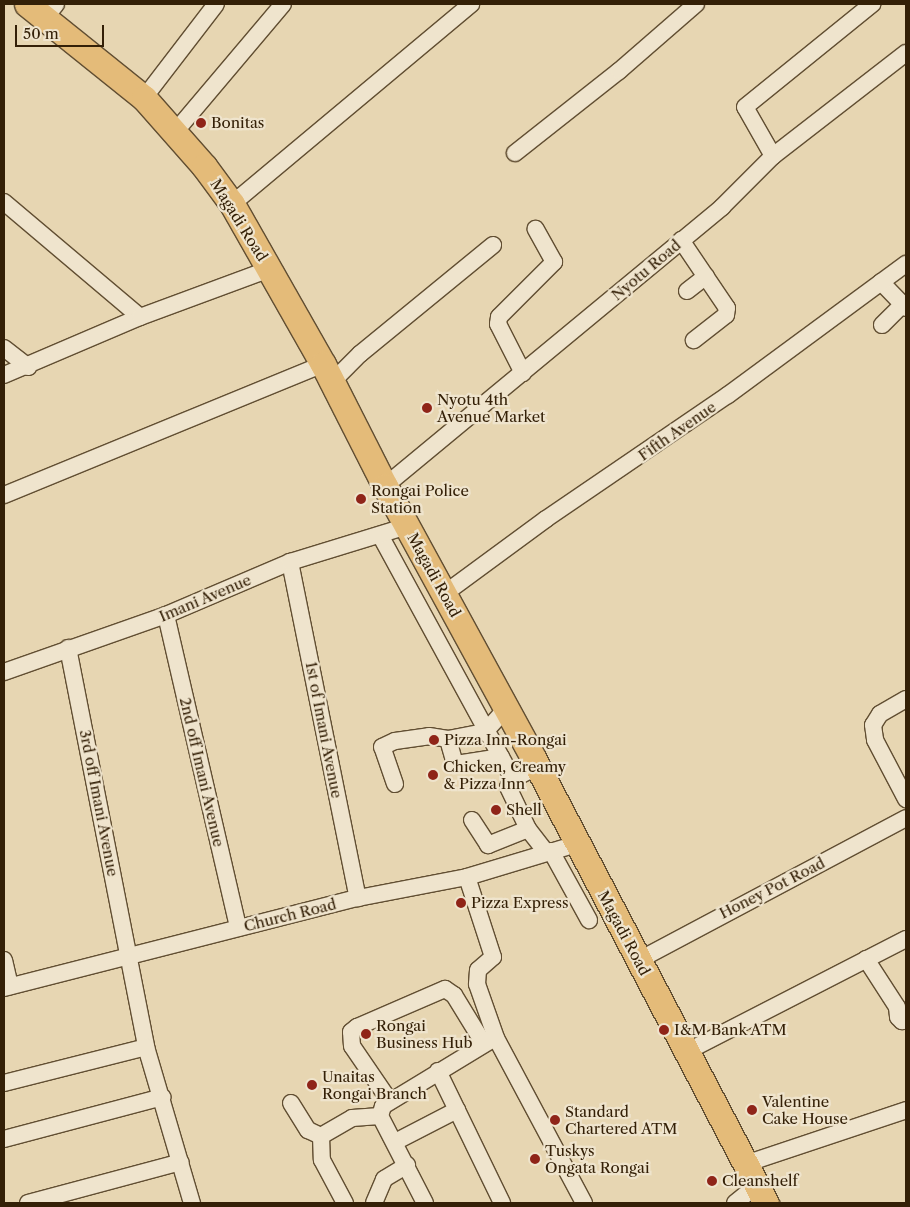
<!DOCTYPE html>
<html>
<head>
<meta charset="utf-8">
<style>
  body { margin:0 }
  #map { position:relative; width:910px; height:1207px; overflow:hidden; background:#e7d6b2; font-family:"Libre Caslon Text",serif }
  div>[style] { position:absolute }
  .roads { filter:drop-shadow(1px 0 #614e32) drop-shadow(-1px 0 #614e32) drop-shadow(0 1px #614e32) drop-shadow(0 -1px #614e32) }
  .minor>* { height:16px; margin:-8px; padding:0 8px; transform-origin:8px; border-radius:8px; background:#efe4cd }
  .highway>* { height:25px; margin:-12.5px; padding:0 12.5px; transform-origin:12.5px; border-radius:12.5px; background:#e4bb79 }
  .dots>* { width:14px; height:14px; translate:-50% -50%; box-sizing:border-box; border:2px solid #efe4cd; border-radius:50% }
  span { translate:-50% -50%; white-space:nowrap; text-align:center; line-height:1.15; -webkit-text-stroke:4.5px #efe4cd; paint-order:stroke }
  .poi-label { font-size:15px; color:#342007 }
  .left { translate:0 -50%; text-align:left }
  .street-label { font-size:15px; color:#342007 }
  .frame { position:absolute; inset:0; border:5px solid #342007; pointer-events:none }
  .scale { position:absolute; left:15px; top:25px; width:89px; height:22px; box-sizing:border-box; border:2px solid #342007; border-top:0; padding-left:6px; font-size:15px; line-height:18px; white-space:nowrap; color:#342007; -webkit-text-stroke:4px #efe4cd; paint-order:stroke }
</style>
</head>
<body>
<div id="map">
  <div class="roads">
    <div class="minor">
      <i style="left:46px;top:17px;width:16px;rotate:-52deg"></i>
      <i style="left:144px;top:98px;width:118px;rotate:-52.5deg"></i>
      <i style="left:175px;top:132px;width:167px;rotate:-49.8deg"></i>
      <i style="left:515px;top:153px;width:132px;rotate:-38.3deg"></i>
      <i style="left:619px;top:71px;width:102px;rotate:-41deg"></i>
      <i style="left:773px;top:156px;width:56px;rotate:-119.7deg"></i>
      <i style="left:745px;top:107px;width:164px;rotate:-39deg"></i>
      <i style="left:4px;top:202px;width:178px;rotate:40.2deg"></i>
      <i style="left:232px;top:204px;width:312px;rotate:-39.9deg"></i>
      <i style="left:681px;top:240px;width:82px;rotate:55.9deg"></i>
      <i style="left:727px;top:308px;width:7px;rotate:98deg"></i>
      <i style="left:726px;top:315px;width:41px;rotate:142deg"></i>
      <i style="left:881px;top:282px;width:36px;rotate:46deg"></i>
      <i style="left:687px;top:291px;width:24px;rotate:-38deg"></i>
      <i style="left:882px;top:325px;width:30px;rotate:-45deg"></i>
      <i style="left:4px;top:348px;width:31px;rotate:38deg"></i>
      <i style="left:523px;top:373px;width:55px;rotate:-117deg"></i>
      <i style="left:498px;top:324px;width:7px;rotate:-82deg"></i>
      <i style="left:499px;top:317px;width:78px;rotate:-45deg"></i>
      <i style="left:554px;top:262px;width:38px;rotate:-119deg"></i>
      <i style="left:4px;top:375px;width:148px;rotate:-23.1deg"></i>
      <i style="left:140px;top:317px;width:139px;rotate:-20.3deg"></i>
      <i style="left:332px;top:382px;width:40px;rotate:-45deg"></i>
      <i style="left:360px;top:354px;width:172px;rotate:-39.3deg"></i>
      <i style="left:385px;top:486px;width:438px;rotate:-39.6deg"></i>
      <i style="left:722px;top:207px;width:72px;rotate:-45deg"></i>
      <i style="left:773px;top:156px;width:168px;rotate:-37.8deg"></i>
      <i style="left:4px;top:495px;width:345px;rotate:-22.3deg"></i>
      <i style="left:380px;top:535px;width:278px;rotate:61.4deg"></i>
      <i style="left:513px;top:779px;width:27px;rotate:-27deg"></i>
      <i style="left:290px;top:562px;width:343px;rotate:78.6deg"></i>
      <i style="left:444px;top:594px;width:127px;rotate:-36.3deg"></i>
      <i style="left:546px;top:519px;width:220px;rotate:-34.3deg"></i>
      <i style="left:728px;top:395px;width:221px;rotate:-36.4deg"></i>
      <i style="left:166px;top:615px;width:321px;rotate:77deg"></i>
      <i style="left:68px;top:648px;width:407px;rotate:78.9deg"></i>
      <i style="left:146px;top:1047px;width:163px;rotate:73.6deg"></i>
      <i style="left:4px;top:672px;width:172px;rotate:-19.4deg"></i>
      <i style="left:166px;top:615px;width:135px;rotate:-23.1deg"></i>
      <i style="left:290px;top:562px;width:122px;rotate:-17.1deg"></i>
      <i style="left:906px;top:699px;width:30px;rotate:150deg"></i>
      <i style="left:880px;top:714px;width:13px;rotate:122deg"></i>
      <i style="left:873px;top:725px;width:15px;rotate:82deg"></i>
      <i style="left:875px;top:740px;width:67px;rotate:62.3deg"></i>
      <i style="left:501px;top:757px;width:47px;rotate:171.3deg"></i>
      <i style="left:455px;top:764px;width:26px;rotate:-106deg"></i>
      <i style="left:448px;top:739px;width:38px;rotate:-11deg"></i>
      <i style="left:485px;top:732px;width:31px;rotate:-48deg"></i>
      <i style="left:513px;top:779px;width:9px;rotate:122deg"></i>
      <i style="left:508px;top:787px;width:47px;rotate:64.5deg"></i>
      <i style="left:528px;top:829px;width:29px;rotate:52deg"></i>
      <i style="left:395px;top:784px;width:39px;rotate:-109deg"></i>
      <i style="left:382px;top:747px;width:14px;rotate:-25deg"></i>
      <i style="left:395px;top:741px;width:34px;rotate:-8deg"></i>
      <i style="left:429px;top:736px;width:19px;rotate:9deg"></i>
      <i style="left:472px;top:820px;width:30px;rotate:57deg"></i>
      <i style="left:488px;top:845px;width:43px;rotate:-21.8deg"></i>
      <i style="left:551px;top:851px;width:79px;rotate:61.2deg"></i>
      <i style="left:467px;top:877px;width:84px;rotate:72deg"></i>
      <i style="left:493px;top:957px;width:20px;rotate:139deg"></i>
      <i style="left:478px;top:970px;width:14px;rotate:94deg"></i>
      <i style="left:477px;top:984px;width:57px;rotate:70.6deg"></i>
      <i style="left:496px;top:1038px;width:187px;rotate:61.9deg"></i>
      <i style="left:866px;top:959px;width:57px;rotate:57.1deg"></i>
      <i style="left:897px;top:1007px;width:10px;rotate:84deg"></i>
      <i style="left:898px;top:1017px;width:6px;rotate:45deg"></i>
      <i style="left:902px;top:1021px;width:4px;rotate:-27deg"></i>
      <i style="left:4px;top:960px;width:27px;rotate:77deg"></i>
      <i style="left:639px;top:960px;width:302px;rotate:-28deg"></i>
      <i style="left:4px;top:988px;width:365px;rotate:-14.3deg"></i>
      <i style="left:358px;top:898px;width:111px;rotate:-10.9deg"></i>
      <i style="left:467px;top:877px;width:115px;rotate:-16.7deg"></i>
      <i style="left:686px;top:1052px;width:247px;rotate:-27.2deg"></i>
      <i style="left:438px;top:1071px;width:147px;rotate:64.1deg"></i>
      <i style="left:4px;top:1083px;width:146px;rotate:-14.2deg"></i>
      <i style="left:389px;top:1100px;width:65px;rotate:-124.4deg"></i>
      <i style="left:352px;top:1046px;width:14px;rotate:-94deg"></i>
      <i style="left:351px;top:1032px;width:8px;rotate:-40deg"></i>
      <i style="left:357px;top:1027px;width:96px;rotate:-23.4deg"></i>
      <i style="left:445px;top:989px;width:11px;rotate:34deg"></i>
      <i style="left:454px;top:995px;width:57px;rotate:58.5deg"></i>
      <i style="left:291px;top:1103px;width:32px;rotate:58deg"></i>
      <i style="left:308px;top:1130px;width:14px;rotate:25deg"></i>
      <i style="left:321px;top:1136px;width:24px;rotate:88deg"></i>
      <i style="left:322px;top:1160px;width:49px;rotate:61.9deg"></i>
      <i style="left:321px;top:1136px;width:36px;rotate:-30deg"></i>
      <i style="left:352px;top:1118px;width:28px;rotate:-4deg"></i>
      <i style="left:4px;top:1139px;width:164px;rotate:-14.8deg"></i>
      <i style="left:395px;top:1142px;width:70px;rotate:-27.3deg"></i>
      <i style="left:745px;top:1164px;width:170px;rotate:-18.5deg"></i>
      <i style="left:28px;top:1203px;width:158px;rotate:-15deg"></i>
      <i style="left:374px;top:1203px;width:26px;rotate:-67deg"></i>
      <i style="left:384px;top:1179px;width:27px;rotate:-31deg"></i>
      <i style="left:425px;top:1203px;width:98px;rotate:-117.3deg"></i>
      <i style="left:380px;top:1116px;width:10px;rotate:-73deg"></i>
      <i style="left:383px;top:1106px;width:129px;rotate:-31.3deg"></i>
      <i style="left:735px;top:1203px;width:27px;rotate:-39deg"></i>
    </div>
    <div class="highway">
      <i style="left:27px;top:4px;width:150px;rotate:38.8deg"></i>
      <i style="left:144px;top:98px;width:91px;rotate:48.6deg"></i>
      <i style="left:204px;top:166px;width:47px;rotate:53.6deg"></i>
      <i style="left:232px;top:204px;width:184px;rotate:60.4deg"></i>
      <i style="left:323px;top:364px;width:137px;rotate:63.1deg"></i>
      <i style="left:385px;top:486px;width:307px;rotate:61.4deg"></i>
      <i style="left:532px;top:756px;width:505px;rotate:62.37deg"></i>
    </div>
  </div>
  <div class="dots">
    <i style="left:201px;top:123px;background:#8f2418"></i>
    <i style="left:427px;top:408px;background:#8f2418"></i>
    <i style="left:361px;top:499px;background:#8f2418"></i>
    <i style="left:434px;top:740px;background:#8f2418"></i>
    <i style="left:433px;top:775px;background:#8f2418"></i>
    <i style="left:496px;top:810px;background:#8f2418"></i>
    <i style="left:461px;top:903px;background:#8f2418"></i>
    <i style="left:664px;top:1030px;background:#8f2418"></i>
    <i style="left:366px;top:1034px;background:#8f2418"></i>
    <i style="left:312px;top:1085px;background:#8f2418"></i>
    <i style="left:752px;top:1110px;background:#8f2418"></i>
    <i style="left:555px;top:1120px;background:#8f2418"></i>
    <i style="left:535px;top:1159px;background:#8f2418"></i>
    <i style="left:712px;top:1181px;background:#8f2418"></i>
  </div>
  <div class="poi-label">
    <span class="left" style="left:211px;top:123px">Bonitas</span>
    <span class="left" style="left:437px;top:408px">Nyotu 4th<br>Avenue Market</span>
    <span class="left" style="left:371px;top:499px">Rongai Police<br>Station</span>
    <span class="left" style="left:444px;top:740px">Pizza Inn-Rongai</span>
    <span class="left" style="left:443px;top:775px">Chicken, Creamy<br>&amp; Pizza Inn</span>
    <span class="left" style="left:506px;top:810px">Shell</span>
    <span class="left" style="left:471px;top:903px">Pizza Express</span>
    <span class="left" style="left:376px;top:1034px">Rongai<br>Business Hub</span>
    <span class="left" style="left:674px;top:1030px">I&amp;M Bank ATM</span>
    <span class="left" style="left:322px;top:1085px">Unaitas<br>Rongai Branch</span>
    <span class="left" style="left:762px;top:1110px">Valentine<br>Cake House</span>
    <span class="left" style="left:565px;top:1120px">Standard<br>Chartered ATM</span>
    <span class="left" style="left:545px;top:1159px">Tuskys<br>Ongata Rongai</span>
    <span class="left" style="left:722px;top:1181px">Cleanshelf</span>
  </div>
  <div class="street-label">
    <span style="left:239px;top:220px;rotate:58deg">Magadi Road</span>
    <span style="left:646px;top:270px;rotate:-40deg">Nyotu Road</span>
    <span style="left:677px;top:431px;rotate:-35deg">Fifth Avenue</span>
    <span style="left:434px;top:575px;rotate:61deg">Magadi Road</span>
    <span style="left:205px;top:598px;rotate:-23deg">Imani Avenue</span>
    <span style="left:324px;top:730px;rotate:79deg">1st of Imani Avenue</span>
    <span style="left:202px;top:772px;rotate:77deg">2nd off Imani Avenue</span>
    <span style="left:99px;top:803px;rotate:79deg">3rd off Imani Avenue</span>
    <span style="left:772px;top:888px;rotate:-27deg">Honey Pot Road</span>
    <span style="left:290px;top:915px;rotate:-14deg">Church Road</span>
    <span style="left:624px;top:933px;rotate:62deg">Magadi Road</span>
  </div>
  <div class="frame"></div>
  <div class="scale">50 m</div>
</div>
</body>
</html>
